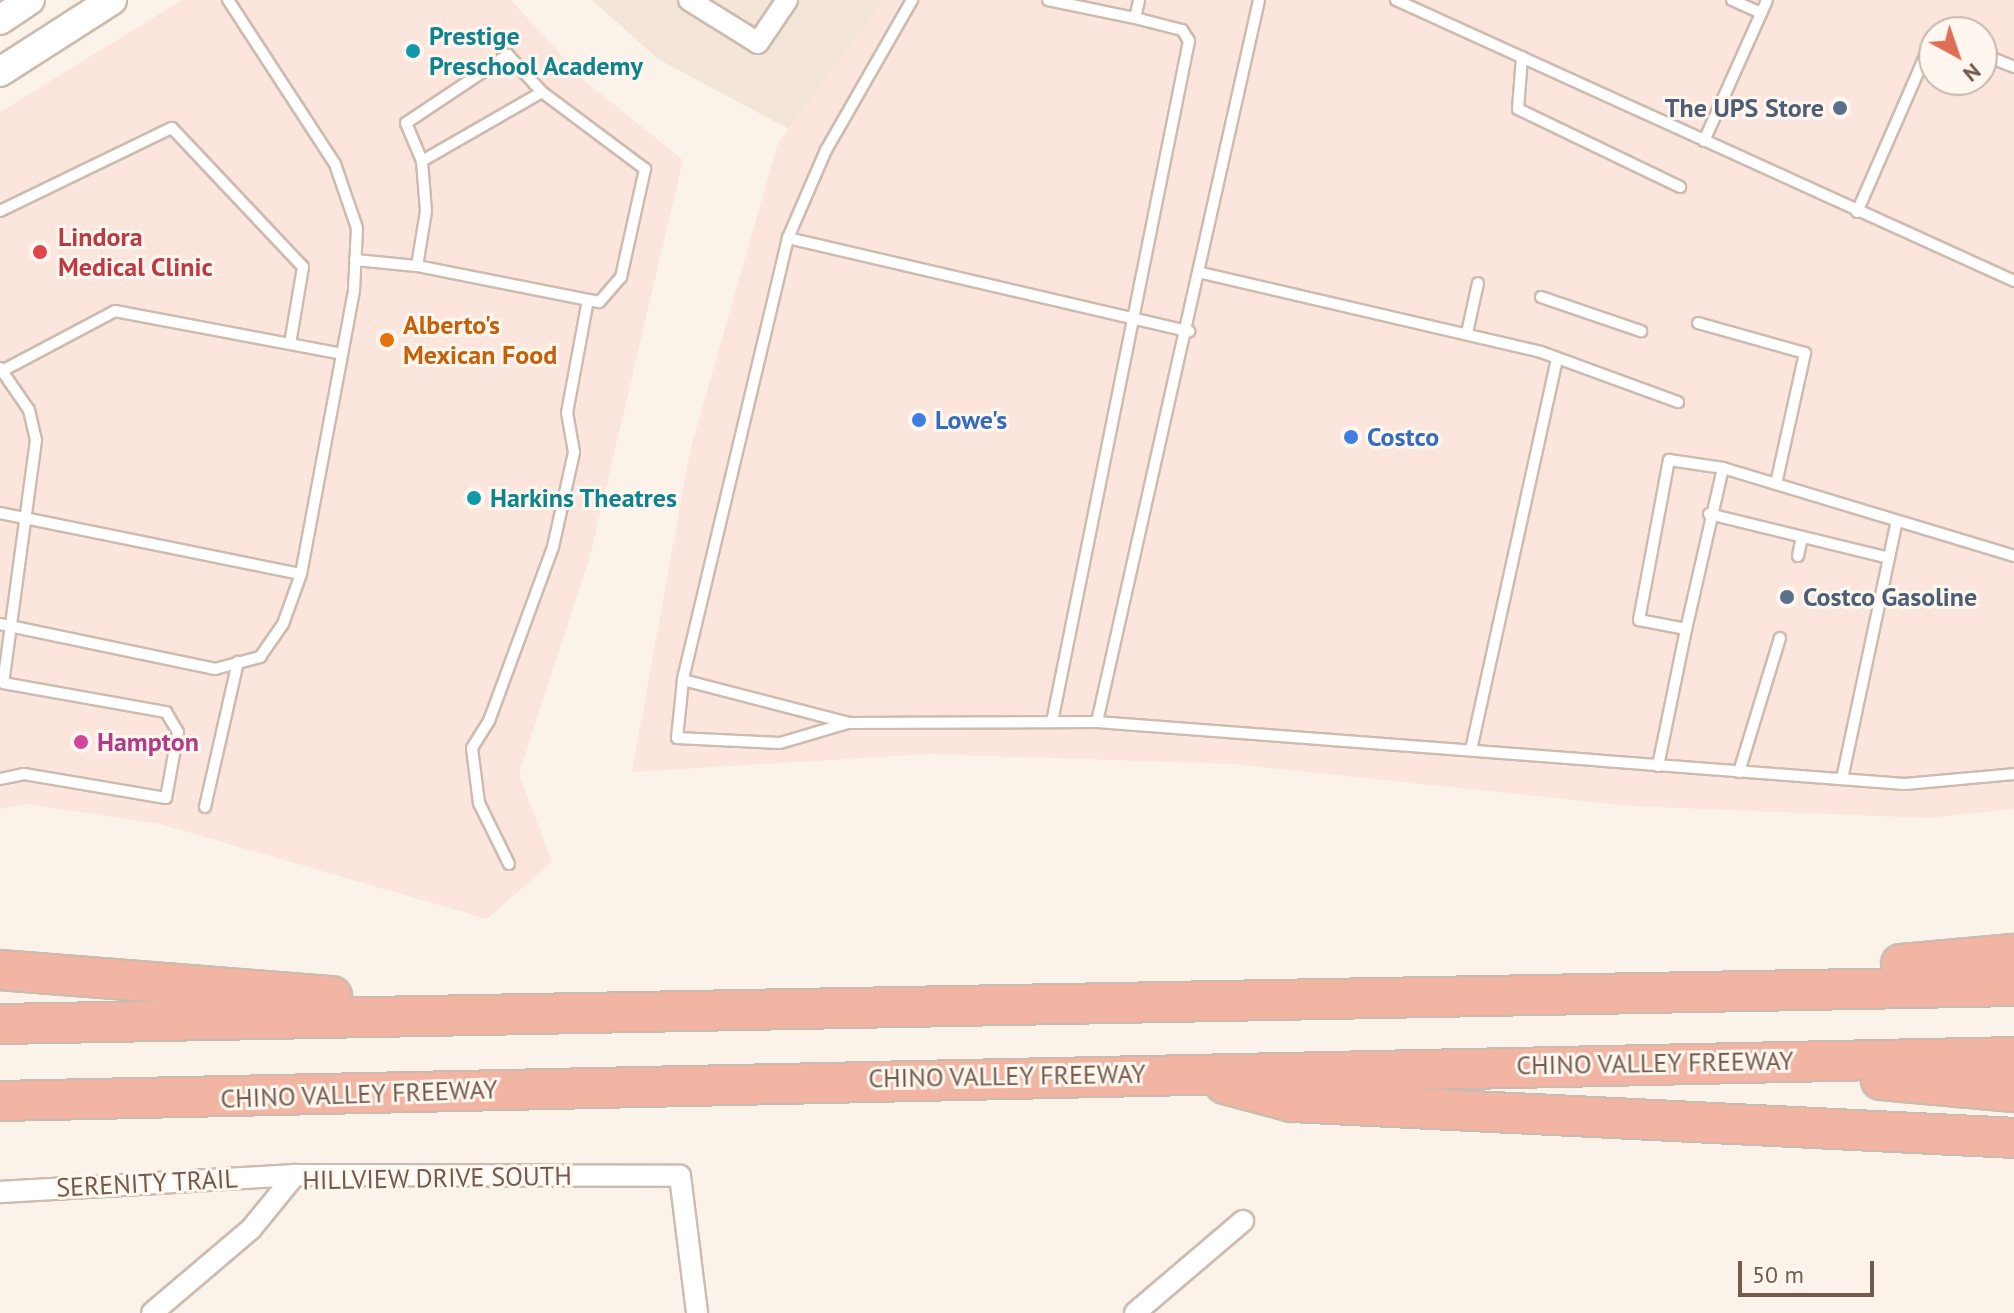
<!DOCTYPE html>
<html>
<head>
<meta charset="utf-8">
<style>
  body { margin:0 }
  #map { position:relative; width:2014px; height:1313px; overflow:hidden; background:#fbf3e9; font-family:"PT Sans",sans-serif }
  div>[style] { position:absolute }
  .residential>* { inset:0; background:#f3e5d7 }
  .commercial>* { inset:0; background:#fbe5dd }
  .roads { filter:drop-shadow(2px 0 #cdbbaf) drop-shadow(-2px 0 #cdbbaf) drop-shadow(0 2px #cdbbaf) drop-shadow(0 -2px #cdbbaf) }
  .service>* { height:10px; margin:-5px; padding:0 5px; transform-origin:5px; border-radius:5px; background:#fff }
  .minor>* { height:20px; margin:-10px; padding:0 10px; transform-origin:10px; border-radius:10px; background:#fff }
  .secondary>* { height:28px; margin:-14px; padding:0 14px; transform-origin:14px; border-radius:14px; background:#fff }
  .motorway>* { height:38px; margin:-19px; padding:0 19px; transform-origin:19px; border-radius:19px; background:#f2b5a3 }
  .dots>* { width:22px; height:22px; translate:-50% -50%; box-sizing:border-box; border:4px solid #fef7ef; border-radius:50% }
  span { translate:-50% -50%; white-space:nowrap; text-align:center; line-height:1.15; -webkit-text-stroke:6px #fef7ef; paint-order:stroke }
  .culture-label { font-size:26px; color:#0d838f; font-weight:700 }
  .left { translate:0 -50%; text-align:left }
  .service-label { font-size:26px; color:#4e5e75; font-weight:700 }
  .right { translate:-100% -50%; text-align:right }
  .health-label { font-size:26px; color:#be3a42; font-weight:700 }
  .food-label { font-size:26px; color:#c56008; font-weight:700 }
  .shop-label { font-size:26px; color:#366cbe; font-weight:700 }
  .hotel-label { font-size:26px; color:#b23c85; font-weight:700 }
  .street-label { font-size:26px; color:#745a4d }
  .north { position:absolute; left:1918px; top:16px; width:80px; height:80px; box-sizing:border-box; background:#fef7ef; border:2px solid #c7b8ae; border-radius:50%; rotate:140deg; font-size:22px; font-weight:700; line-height:32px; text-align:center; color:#745a4d }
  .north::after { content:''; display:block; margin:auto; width:28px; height:36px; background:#de6e55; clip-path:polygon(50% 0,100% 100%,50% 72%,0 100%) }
  .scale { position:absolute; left:1738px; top:1261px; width:136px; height:36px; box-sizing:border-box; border:4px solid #745a4d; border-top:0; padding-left:10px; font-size:24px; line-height:28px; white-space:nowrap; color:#745a4d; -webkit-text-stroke:6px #fef7ef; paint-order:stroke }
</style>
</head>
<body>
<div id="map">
  <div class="residential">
    <i style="clip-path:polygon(592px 0,884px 0,789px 129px,658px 59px)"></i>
  </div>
  <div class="commercial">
    <i style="clip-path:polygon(182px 0,511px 0,585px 81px,683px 160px,590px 556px,519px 774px,552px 862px,487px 919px,160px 824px,26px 804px,0 809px,0 112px)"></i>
    <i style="clip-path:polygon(evenodd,884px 0,2014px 0,2014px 809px,1930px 818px,1630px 806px,1232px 764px,930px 754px,632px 772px,690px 451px,778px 143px,884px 0,1934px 32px,1982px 32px,1982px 80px,1934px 80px,1934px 32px)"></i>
  </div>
  <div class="roads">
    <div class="service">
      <i style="left:912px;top:0;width:173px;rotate:119.8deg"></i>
      <i style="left:826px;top:150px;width:96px;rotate:113.4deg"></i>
      <i style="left:788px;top:238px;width:412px;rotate:13.1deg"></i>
      <i style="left:1048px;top:0;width:89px;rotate:11.7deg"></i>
      <i style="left:1135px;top:18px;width:18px;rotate:-77deg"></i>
      <i style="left:1396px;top:0;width:679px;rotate:24.45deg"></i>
      <i style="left:1732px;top:0;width:32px;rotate:24deg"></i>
      <i style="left:1982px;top:54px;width:35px;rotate:22deg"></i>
      <i style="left:1522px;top:57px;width:52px;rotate:94.4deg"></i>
      <i style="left:1518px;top:109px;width:180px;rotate:25.7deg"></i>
      <i style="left:1704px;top:141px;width:154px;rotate:-65.9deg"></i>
      <i style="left:422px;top:161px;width:138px;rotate:-29.9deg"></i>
      <i style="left:0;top:211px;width:191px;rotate:-25.8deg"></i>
      <i style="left:172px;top:128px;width:191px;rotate:46.7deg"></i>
      <i style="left:303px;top:267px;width:78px;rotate:99.6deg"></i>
      <i style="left:1857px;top:212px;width:192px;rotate:-66.4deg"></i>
      <i style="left:788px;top:238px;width:454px;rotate:103.4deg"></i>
      <i style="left:683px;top:680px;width:58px;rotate:95.9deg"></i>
      <i style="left:677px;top:738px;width:103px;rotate:2.8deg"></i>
      <i style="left:780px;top:743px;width:71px;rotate:-16.4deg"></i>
      <i style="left:355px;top:260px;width:62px;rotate:5.5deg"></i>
      <i style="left:417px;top:266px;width:56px;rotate:-80.7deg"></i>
      <i style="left:426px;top:211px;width:50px;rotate:-94.6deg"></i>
      <i style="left:422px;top:161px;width:41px;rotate:-112.8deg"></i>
      <i style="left:406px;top:123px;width:123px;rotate:-33.7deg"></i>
      <i style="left:508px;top:55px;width:50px;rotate:47.4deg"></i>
      <i style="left:542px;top:92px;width:129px;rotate:36.8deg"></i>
      <i style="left:645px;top:169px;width:111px;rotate:102.5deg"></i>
      <i style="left:621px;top:277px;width:33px;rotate:131deg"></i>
      <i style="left:599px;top:302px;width:186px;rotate:-168.8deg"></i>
      <i style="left:1202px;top:273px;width:348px;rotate:13.1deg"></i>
      <i style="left:1541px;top:352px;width:146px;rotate:20.1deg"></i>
      <i style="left:1541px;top:297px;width:106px;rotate:18.8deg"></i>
      <i style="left:1698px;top:323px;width:111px;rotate:15.7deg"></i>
      <i style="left:1805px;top:353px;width:134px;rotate:102.5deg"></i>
      <i style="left:1467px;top:333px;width:51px;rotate:-77.6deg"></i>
      <i style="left:0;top:368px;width:51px;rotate:55.4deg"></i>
      <i style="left:29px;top:410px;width:31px;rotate:77deg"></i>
      <i style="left:36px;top:440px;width:245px;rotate:97.7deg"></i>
      <i style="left:3px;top:683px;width:166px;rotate:10.1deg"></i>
      <i style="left:166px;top:712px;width:23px;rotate:59deg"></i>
      <i style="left:178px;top:732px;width:67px;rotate:100.3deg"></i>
      <i style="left:166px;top:798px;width:144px;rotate:-170.4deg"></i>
      <i style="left:24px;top:774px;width:25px;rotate:168deg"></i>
      <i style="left:0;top:372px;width:130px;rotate:-27.9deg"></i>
      <i style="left:115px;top:311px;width:231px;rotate:10.7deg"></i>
      <i style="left:1723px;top:468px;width:304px;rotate:16.8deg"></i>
      <i style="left:0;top:513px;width:307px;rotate:11.5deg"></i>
      <i style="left:1709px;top:514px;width:185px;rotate:13.7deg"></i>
      <i style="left:1798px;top:556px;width:19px;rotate:-78deg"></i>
      <i style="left:0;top:624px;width:220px;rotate:11.8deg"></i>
      <i style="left:215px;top:669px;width:47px;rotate:-14.9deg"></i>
      <i style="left:260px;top:657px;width:40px;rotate:-55.1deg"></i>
      <i style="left:283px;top:624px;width:53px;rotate:-70.2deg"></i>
      <i style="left:301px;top:574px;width:288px;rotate:-79.4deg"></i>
      <i style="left:354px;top:291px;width:63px;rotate:-87.3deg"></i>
      <i style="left:357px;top:228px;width:68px;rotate:-109deg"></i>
      <i style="left:335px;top:164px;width:196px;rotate:-123.1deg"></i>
      <i style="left:683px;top:680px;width:171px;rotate:14.5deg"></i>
      <i style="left:849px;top:723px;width:248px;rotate:-0.2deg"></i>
      <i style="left:1097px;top:722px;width:810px;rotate:4.39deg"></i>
      <i style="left:1905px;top:784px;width:109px;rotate:-5.2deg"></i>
      <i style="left:1052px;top:722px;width:695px;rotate:-78.63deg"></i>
      <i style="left:1189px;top:41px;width:13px;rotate:-122deg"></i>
      <i style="left:1182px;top:30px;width:49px;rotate:-165.7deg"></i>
      <i style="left:1097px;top:722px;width:740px;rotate:-77.35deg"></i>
      <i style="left:1471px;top:750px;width:401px;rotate:-77.6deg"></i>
      <i style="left:1658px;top:766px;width:140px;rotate:-78.4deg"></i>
      <i style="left:1686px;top:629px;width:48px;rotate:-169.2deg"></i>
      <i style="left:1639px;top:620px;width:163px;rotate:-79.4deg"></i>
      <i style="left:1669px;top:460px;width:55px;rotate:8.4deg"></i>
      <i style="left:1723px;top:468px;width:165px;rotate:102.9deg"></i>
      <i style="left:1739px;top:772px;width:140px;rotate:-73deg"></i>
      <i style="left:1842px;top:779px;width:261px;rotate:-78deg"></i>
      <i style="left:205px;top:807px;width:149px;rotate:-77.2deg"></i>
      <i style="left:509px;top:864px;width:68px;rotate:-116.2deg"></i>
      <i style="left:479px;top:803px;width:55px;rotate:-97.3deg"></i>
      <i style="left:472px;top:748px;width:32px;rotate:-58deg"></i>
      <i style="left:489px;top:721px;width:185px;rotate:-69.8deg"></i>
      <i style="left:553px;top:547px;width:97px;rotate:-77.5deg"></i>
      <i style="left:574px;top:452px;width:40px;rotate:-100deg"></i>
      <i style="left:567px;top:413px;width:115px;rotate:-79.5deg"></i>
    </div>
    <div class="minor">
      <i style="left:689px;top:0;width:81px;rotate:31.9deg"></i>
      <i style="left:758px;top:43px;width:52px;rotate:-56deg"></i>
      <i style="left:0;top:1192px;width:295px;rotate:-3.3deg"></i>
      <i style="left:152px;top:1313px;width:130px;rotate:-40.3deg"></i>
      <i style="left:251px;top:1229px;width:70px;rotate:-50.8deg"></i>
      <i style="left:295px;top:1175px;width:385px;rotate:0.1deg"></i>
      <i style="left:680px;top:1176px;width:138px;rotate:82.9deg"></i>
      <i style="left:1135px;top:1313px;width:142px;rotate:-40.4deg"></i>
    </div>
    <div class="secondary">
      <i style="left:0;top:20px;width:36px;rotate:-34deg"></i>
      <i style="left:0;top:72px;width:133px;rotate:-32.7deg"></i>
    </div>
    <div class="motorway">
      <i style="left:1901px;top:964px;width:113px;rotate:-5.1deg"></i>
      <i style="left:0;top:970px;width:333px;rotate:4.5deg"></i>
      <i style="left:0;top:1024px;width:2014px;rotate:-1.08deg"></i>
      <i style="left:1881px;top:1080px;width:134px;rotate:5.2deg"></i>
      <i style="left:1225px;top:1084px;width:69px;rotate:15deg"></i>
      <i style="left:1292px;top:1102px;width:723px;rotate:2.85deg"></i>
      <i style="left:0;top:1101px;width:2014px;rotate:-1.25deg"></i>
    </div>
  </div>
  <div class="dots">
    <i style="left:413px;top:51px;background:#0f9aa8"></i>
    <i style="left:1840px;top:108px;background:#5c6f8a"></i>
    <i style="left:40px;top:252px;background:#e0444e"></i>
    <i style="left:387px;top:340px;background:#e8710a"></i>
    <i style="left:919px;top:420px;background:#3f7fe0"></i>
    <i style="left:1351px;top:437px;background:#3f7fe0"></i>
    <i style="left:474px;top:498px;background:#0f9aa8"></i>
    <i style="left:1787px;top:597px;background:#5c6f8a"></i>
    <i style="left:81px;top:742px;background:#d1479c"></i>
  </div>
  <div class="culture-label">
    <span class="left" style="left:429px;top:51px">Prestige<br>Preschool Academy</span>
    <span class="left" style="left:490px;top:498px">Harkins Theatres</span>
  </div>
  <div class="service-label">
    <span class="right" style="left:1824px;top:108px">The UPS Store</span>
    <span class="left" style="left:1803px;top:597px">Costco Gasoline</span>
  </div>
  <div class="health-label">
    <span class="left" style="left:58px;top:252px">Lindora<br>Medical Clinic</span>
  </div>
  <div class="food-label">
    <span class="left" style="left:403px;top:340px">Alberto's<br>Mexican Food</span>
  </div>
  <div class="shop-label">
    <span class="left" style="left:935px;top:420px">Lowe's</span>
    <span class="left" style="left:1367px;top:437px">Costco</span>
  </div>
  <div class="hotel-label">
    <span class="left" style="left:97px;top:742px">Hampton</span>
  </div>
  <div class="street-label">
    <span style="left:1655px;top:1063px;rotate:-1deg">CHINO VALLEY FREEWAY</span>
    <span style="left:1007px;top:1076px;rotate:-1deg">CHINO VALLEY FREEWAY</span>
    <span style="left:359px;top:1094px;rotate:-2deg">CHINO VALLEY FREEWAY</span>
    <span style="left:437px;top:1178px;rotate:-1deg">HILLVIEW DRIVE SOUTH</span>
    <span style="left:147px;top:1183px;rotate:-3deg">SERENITY TRAIL</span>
  </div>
  <div class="north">N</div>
  <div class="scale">50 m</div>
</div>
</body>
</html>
